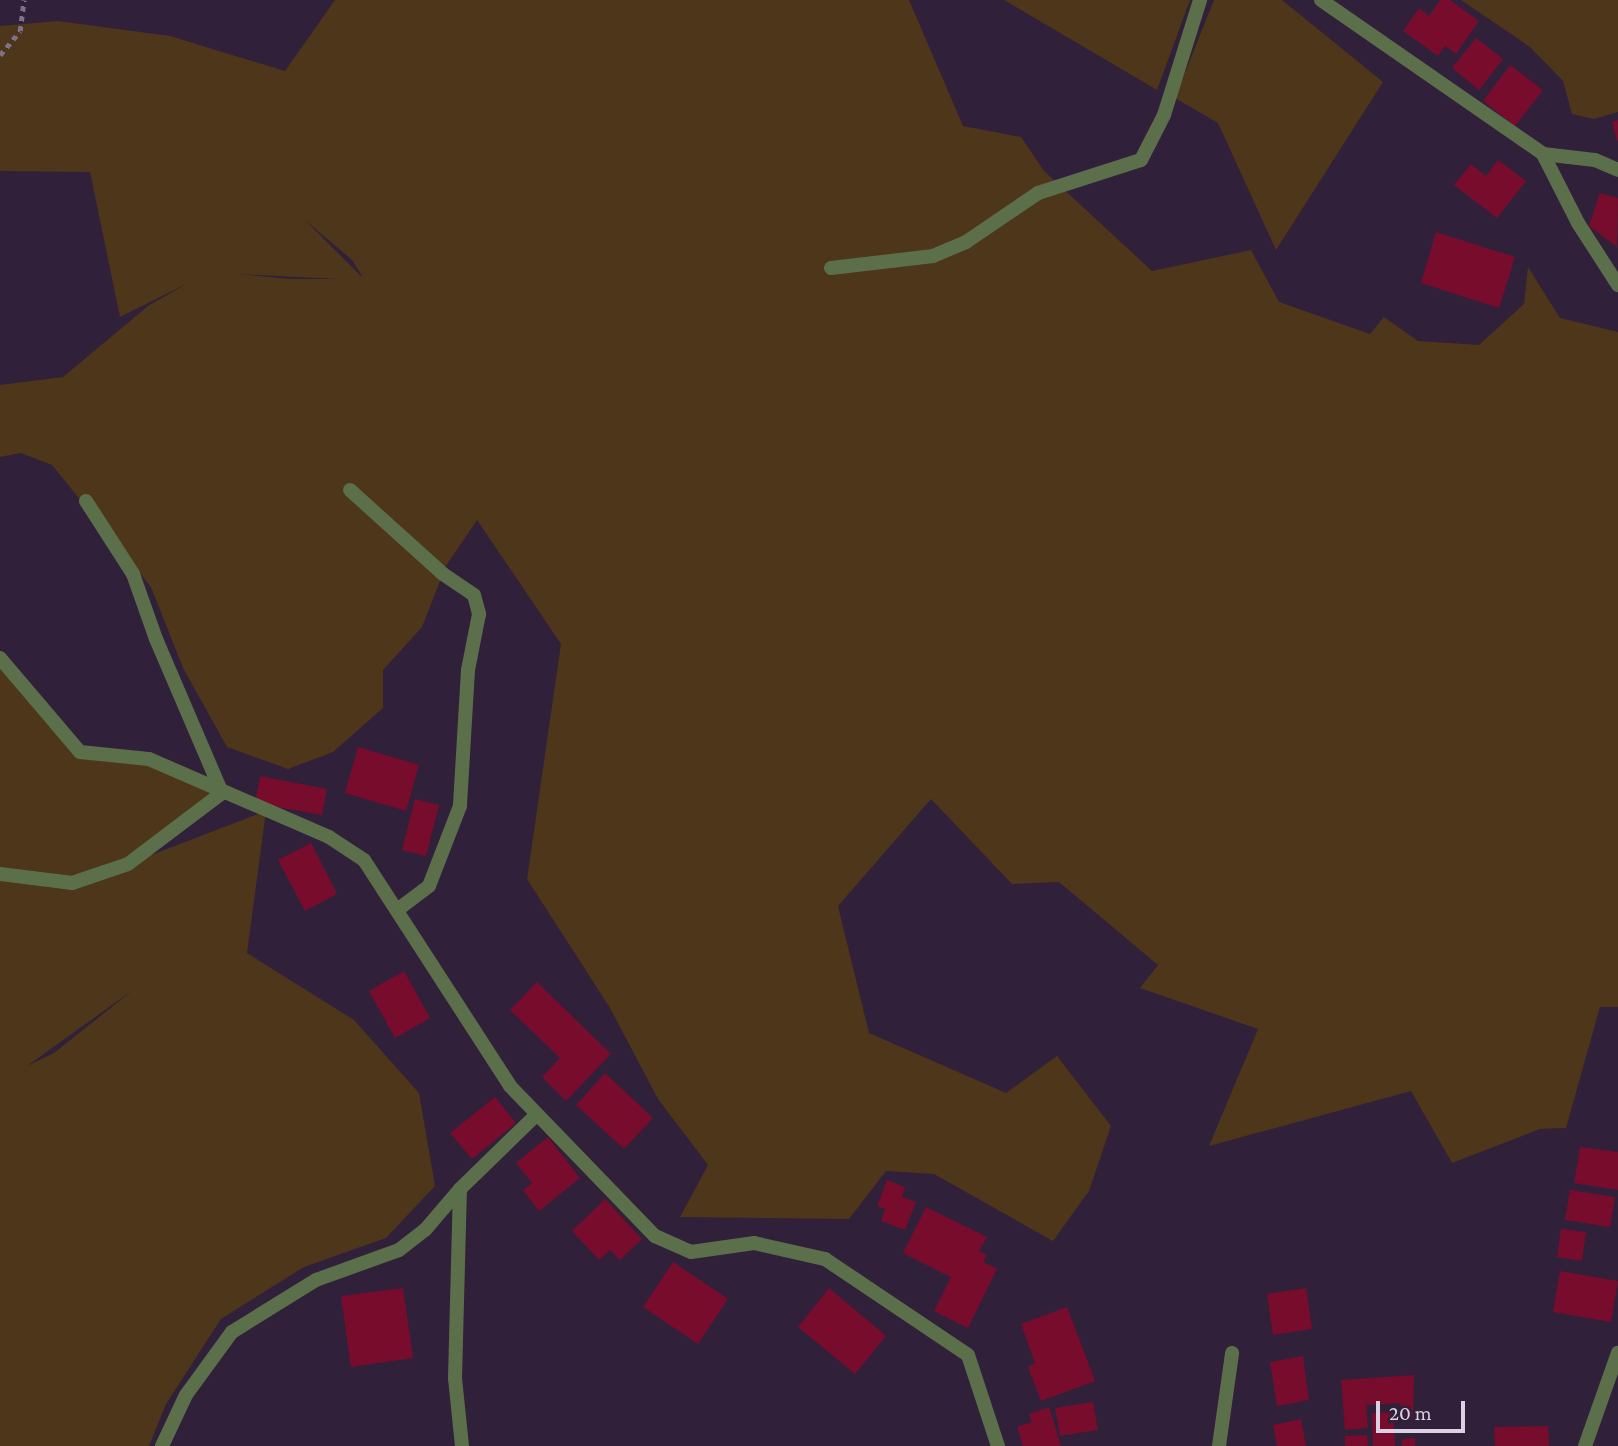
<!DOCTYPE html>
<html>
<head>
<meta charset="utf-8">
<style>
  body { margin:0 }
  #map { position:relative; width:1618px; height:1446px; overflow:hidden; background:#30203a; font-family:"Crimson Pro",serif }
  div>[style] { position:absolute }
  .green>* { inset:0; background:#4d3619 }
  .building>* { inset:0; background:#780c2d }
  .path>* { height:4.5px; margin-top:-2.25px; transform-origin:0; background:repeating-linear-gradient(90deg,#7f7288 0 5px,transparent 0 10px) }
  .lane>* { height:14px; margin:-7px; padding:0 7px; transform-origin:7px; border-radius:7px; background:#5b704a }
  .street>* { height:14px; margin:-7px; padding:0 7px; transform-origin:7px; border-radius:7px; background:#5b704a }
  span { translate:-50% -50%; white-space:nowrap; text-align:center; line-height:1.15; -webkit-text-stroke:5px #30203a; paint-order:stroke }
  .scale { position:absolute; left:1376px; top:1401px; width:89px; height:32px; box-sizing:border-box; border:4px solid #dbd1e2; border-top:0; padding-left:9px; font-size:21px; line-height:24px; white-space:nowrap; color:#dbd1e2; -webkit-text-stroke:5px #30203a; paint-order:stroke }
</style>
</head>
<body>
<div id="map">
  <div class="green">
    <i style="clip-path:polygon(evenodd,335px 0,909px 0,963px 126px,1021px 137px,1044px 171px,1152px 271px,1251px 250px,1279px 302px,1370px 334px,1384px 317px,1418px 341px,1479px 345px,1524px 304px,1528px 267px,1560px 318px,1618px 332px,1618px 1007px,1600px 1007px,1566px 1128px,1540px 1129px,1452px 1163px,1411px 1091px,1209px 1146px,1258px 1029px,1140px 988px,1158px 965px,1059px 882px,1012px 884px,931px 799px,838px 906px,869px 1033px,1006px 1093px,1057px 1056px,1111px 1126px,1089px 1191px,1053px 1241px,934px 1174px,886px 1171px,849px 1219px,680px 1217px,708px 1165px,658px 1099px,610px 1008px,527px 879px,561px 644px,477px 520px,446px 566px,422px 627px,383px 670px,383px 708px,333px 752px,288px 769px,227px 747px,183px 668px,151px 587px,52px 465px,21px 453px,0 457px,0 385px,63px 377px,148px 306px,188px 283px,120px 317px,90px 172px,0 171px,0 26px,58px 21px,170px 36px,285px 71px,335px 0,305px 220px,352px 260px,362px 276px,361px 276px,305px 220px,335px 0,237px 274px,337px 279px,290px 279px,237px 274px)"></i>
    <i style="clip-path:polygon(1004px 0,1190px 0,1157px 90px)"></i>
    <i style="clip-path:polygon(1214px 0,1282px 0,1383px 82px,1276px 250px,1218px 123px,1175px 98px)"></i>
    <i style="clip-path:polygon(1461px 0,1618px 0,1618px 112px,1594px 119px,1572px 114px,1563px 81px,1530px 47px)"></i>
    <i style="clip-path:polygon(evenodd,0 658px,80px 752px,140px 758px,222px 793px,145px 852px,64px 878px,128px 864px,266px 811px,247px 953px,354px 1020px,419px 1093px,435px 1186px,386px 1238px,304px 1267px,221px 1319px,166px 1404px,149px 1446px,0 1446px,0 658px,133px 990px,54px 1053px,27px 1066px,133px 990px)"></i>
  </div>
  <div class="building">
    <i style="clip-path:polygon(1440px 0,1450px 0,1479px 21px,1456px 54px,1445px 46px,1438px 56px,1403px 31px,1419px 8px,1429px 16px)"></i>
    <i style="clip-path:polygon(1476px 38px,1503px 59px,1479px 90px,1452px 68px)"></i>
    <i style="clip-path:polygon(1510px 65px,1543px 90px,1515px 126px,1483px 101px)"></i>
    <i style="clip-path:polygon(1618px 120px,1618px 141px,1617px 141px,1612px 122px)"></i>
    <i style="clip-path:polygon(1498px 160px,1526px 181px,1497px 218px,1454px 185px,1471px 164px,1486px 176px)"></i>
    <i style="clip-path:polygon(1600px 193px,1618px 198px,1617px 247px,1589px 226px)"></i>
    <i style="clip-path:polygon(1436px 232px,1515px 257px,1499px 308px,1421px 283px)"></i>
    <i style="clip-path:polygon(358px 747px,419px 765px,406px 811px,345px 793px)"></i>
    <i style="clip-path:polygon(260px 776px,327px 789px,322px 815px,255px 803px)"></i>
    <i style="clip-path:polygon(415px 799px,439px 805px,426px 856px,402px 850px)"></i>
    <i style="clip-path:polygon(311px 843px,337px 894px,305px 911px,278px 860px)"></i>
    <i style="clip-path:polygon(404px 971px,430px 1018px,395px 1038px,369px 991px)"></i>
    <i style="clip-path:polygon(537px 982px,611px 1054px,566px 1101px,542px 1077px,560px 1058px,510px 1010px)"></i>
    <i style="clip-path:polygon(605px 1073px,653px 1118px,624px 1149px,576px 1105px)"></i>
    <i style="clip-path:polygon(495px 1097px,516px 1123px,472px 1159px,450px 1133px)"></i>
    <i style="clip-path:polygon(548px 1137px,580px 1178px,539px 1211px,523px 1190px,532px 1183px,516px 1163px)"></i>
    <i style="clip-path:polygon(1580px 1147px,1618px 1152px,1618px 1190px,1574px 1183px)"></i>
    <i style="clip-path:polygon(887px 1180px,905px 1187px,902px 1197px,916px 1202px,905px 1230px,881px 1221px,885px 1209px,877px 1206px)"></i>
    <i style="clip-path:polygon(1570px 1190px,1615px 1197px,1610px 1227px,1565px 1220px)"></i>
    <i style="clip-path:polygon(605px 1199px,642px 1239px,620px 1260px,610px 1250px,599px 1260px,572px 1231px)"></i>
    <i style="clip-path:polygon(926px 1207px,987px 1237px,979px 1251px,987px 1255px,983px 1262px,997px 1269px,968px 1328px,934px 1311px,951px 1277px,903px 1253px)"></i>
    <i style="clip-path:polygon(1561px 1229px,1586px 1232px,1582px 1261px,1557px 1257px)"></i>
    <i style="clip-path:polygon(673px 1262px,728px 1299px,698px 1344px,643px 1307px)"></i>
    <i style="clip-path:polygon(1560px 1271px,1618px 1281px,1611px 1322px,1553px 1312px)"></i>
    <i style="clip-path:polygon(403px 1288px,413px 1358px,351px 1367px,341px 1296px)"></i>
    <i style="clip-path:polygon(829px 1288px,886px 1336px,855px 1374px,798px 1327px)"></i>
    <i style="clip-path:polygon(1306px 1288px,1312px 1329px,1273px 1335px,1267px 1294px)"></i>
    <i style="clip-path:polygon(1067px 1307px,1095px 1381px,1041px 1401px,1028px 1367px,1035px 1363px,1021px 1324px)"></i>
    <i style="clip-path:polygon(1303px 1356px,1309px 1400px,1277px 1406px,1270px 1362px)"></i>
    <i style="clip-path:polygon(1414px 1375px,1413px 1418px,1401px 1419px,1400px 1403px,1366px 1405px,1368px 1428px,1345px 1430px,1341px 1380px)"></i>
    <i style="clip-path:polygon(1093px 1402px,1098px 1430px,1060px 1436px,1055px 1408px)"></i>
    <i style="clip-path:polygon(1049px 1407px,1061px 1446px,1023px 1446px,1017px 1427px,1032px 1422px,1029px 1414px)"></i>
    <i style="clip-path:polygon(1393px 1412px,1395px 1446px,1373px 1446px,1372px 1413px)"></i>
    <i style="clip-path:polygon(1301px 1419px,1306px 1446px,1277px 1446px,1273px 1425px)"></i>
    <i style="clip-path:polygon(1548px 1426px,1549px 1446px,1495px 1446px,1494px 1427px)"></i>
    <i style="clip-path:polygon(1367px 1435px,1368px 1446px,1345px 1446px,1345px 1436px)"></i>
    <i style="clip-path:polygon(1415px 1438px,1415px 1446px,1402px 1446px,1402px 1439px)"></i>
  </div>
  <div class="path">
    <i style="left:0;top:55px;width:31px;rotate:-50deg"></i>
    <i style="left:20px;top:31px;width:31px;rotate:-83deg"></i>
  </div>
  <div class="lane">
    <i style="left:350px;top:490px;width:125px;rotate:42.1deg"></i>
    <i style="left:443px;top:574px;width:37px;rotate:34deg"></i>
    <i style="left:474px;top:595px;width:20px;rotate:75deg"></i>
    <i style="left:479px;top:614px;width:57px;rotate:101.1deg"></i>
    <i style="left:468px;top:670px;width:136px;rotate:93.4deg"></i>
    <i style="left:460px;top:806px;width:86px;rotate:111.2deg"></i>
    <i style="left:429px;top:886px;width:40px;rotate:143deg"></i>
    <i style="left:86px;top:501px;width:87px;rotate:57.2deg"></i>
    <i style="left:133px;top:574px;width:69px;rotate:70.5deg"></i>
    <i style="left:156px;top:639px;width:168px;rotate:66.8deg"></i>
  </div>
  <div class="street">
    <i style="left:1321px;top:0;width:270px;rotate:34.7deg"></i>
    <i style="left:1543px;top:154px;width:77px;rotate:63.1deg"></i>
    <i style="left:1578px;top:223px;width:74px;rotate:57.2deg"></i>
    <i style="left:1543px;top:154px;width:52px;rotate:6.6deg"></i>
    <i style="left:1595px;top:160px;width:25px;rotate:23deg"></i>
    <i style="left:831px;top:268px;width:103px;rotate:-6.7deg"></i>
    <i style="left:933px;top:256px;width:36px;rotate:-23deg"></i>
    <i style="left:966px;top:242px;width:87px;rotate:-34.2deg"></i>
    <i style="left:1038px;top:193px;width:108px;rotate:-17.8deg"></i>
    <i style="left:1141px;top:160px;width:51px;rotate:-62.9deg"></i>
    <i style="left:1164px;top:115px;width:121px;rotate:-72.6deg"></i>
    <i style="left:0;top:658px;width:123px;rotate:49.6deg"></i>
    <i style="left:80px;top:752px;width:69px;rotate:5.8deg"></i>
    <i style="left:149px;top:759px;width:196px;rotate:23.4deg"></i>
    <i style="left:329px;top:837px;width:42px;rotate:33.3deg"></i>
    <i style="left:364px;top:860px;width:269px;rotate:57.1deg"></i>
    <i style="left:510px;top:1086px;width:209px;rotate:46deg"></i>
    <i style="left:655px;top:1236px;width:39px;rotate:24deg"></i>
    <i style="left:691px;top:1252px;width:64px;rotate:-8.1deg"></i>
    <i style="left:754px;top:1243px;width:73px;rotate:12.7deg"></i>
    <i style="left:825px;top:1259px;width:172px;rotate:33.9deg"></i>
    <i style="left:968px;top:1355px;width:96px;rotate:71.8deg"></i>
    <i style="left:0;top:874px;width:73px;rotate:7.1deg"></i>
    <i style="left:72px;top:883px;width:59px;rotate:-18.7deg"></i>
    <i style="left:128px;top:864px;width:118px;rotate:-37.1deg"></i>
    <i style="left:162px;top:1446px;width:56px;rotate:-64.8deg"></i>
    <i style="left:186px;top:1395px;width:78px;rotate:-53.9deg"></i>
    <i style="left:232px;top:1332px;width:99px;rotate:-31.8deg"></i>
    <i style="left:316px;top:1280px;width:88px;rotate:-19.9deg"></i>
    <i style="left:399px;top:1250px;width:33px;rotate:-38deg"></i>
    <i style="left:425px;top:1230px;width:54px;rotate:-49.5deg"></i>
    <i style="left:462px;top:1446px;width:68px;rotate:-95.9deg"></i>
    <i style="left:455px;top:1378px;width:189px;rotate:-88.5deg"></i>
    <i style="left:460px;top:1189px;width:107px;rotate:-44.2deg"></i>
    <i style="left:1219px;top:1446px;width:94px;rotate:-82deg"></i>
    <i style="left:1585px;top:1446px;width:99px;rotate:-70.5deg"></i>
  </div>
  <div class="scale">20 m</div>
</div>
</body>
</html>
